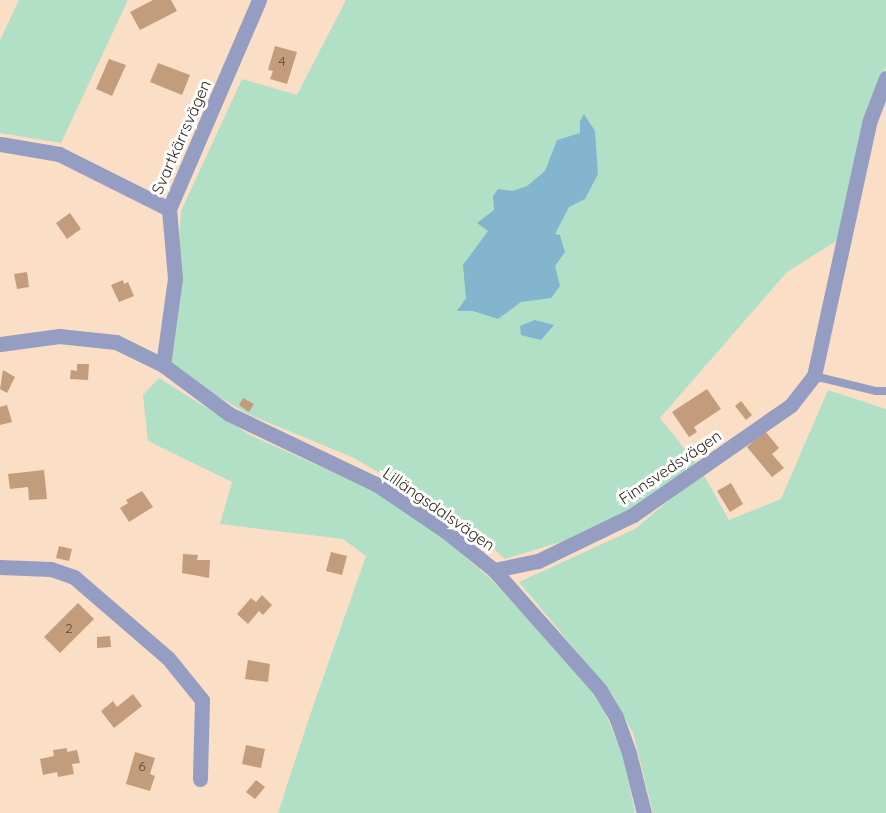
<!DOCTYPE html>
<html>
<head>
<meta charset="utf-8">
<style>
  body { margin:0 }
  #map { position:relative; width:886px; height:813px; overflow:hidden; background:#fadec6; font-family:Quicksand,sans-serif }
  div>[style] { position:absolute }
  .green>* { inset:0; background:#b2e0c6 }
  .water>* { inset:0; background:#83b5cf }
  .building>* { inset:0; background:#c39d7b }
  .lane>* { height:8px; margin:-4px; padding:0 4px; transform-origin:4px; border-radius:4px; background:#959dc3 }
  .street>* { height:15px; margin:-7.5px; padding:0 7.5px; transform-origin:7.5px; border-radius:7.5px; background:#959dc3 }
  span { translate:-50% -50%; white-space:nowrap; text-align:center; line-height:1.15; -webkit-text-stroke:6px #fff; paint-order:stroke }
  .number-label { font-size:14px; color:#594838 }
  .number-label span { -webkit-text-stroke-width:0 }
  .street-label { font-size:16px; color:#362c22 }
</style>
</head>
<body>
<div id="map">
  <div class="green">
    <i style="clip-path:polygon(19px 0,128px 0,61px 143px,0 133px,0 40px)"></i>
    <i style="clip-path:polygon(346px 0,886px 0,886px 66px,866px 119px,841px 238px,787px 272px,660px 418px,696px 463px,631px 511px,577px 537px,505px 559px,468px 525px,354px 458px,248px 414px,197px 384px,171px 362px,181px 211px,242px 79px,297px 95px)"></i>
    <i style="clip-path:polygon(159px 378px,250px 435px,374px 491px,442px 537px,491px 579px,568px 662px,601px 702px,624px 759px,635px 813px,278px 813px,310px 715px,366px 556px,343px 539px,220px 524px,232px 482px,148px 441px,143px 395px)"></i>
    <i style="clip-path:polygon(828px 390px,886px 409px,886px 813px,653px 813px,633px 733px,612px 694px,519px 582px,635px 529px,702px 472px,729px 520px,781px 499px)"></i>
  </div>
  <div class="water">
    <i style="clip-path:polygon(584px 114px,595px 131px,598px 174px,585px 199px,569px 207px,555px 234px,560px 235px,565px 252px,555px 266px,560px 286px,551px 298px,521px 302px,498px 319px,473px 311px,457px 311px,466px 298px,463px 265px,488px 231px,477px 223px,494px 210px,493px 196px,498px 189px,513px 191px,527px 186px,545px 171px,557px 140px,580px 133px,580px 121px)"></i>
    <i style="clip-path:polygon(535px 320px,554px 325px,541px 340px,521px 335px,520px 326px)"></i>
  </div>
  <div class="building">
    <i style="clip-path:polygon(153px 0,171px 0,177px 11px,140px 30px,130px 12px)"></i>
    <i style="clip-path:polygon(275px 46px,297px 52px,287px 84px,270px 79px,273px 71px,268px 70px)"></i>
    <i style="clip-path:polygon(109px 59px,126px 65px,112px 96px,96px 89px)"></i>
    <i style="clip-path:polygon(158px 63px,190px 75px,182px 95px,150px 82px)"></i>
    <i style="clip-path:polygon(70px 213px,81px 229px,67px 239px,56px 223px)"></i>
    <i style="clip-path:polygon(27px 272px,29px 287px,17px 289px,14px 274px)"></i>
    <i style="clip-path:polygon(123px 280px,124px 284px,128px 282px,134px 296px,119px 302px,111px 285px)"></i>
    <i style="clip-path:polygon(77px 364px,89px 364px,88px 380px,70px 379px,71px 370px,77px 371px)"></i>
    <i style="clip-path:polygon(3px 370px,15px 377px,7px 393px,0 389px)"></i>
    <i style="clip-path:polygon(707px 389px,721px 409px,694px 427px,697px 432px,689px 437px,672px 412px)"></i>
    <i style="clip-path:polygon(243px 398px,254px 404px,249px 412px,239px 405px)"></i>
    <i style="clip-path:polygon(741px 401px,752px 415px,746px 420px,735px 406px)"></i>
    <i style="clip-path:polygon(7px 405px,12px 422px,0 425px,0 407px)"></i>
    <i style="clip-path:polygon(765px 431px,779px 448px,772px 454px,784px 468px,772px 477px,747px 447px)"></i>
    <i style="clip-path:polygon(44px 470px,47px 499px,29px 500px,28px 487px,10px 489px,8px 474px)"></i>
    <i style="clip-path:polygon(731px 483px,743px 504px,730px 512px,717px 491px)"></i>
    <i style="clip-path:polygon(142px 491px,153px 507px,129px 522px,120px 508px,128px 503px,126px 500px)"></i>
    <i style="clip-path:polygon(59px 546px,72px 549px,69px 561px,56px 558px)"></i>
    <i style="clip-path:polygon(331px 552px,347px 556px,342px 575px,326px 571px)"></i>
    <i style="clip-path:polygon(183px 554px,198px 555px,197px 560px,210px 560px,209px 578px,182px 573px)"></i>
    <i style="clip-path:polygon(262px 595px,272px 605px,263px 615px,259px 611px,248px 624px,237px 614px,251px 598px,256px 602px)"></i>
    <i style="clip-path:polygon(78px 603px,94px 619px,60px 653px,44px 637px)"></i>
    <i style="clip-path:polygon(110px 636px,111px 647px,97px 648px,97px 637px)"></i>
    <i style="clip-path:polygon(248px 660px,270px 664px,268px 682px,245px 679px)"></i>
    <i style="clip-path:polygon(133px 694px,142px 706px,114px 728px,101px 711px,113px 701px,117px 707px)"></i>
    <i style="clip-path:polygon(246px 745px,265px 749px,261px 768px,242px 764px)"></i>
    <i style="clip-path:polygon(67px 748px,67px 752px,77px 750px,80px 763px,72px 764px,74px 774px,58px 777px,57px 772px,43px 775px,40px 759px,54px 756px,53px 750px)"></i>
    <i style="clip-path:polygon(135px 752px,155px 758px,150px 774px,155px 776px,150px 791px,126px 784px)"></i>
    <i style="clip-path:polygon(256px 780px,265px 787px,255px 799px,246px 792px)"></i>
  </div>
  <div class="lane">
    <i style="left:814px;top:376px;width:64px;rotate:13.6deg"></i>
    <i style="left:876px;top:391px;width:10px"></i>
  </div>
  <div class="street">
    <i style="left:0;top:144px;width:60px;rotate:9.6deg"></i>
    <i style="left:59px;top:154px;width:123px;rotate:26.6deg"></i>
    <i style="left:0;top:344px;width:60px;rotate:-7.7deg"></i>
    <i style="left:59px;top:336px;width:57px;rotate:6deg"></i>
    <i style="left:116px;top:342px;width:52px;rotate:26.1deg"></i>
    <i style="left:163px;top:365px;width:82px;rotate:36.6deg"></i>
    <i style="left:229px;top:414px;width:163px;rotate:25.5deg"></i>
    <i style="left:376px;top:484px;width:82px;rotate:34.1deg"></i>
    <i style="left:444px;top:530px;width:64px;rotate:38.7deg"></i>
    <i style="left:494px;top:570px;width:160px;rotate:48.5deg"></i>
    <i style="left:600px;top:690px;width:31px;rotate:59deg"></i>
    <i style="left:616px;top:717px;width:38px;rotate:70deg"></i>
    <i style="left:629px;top:753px;width:62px;rotate:76deg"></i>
    <i style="left:163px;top:365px;width:88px;rotate:-82.1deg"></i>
    <i style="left:175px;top:278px;width:69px;rotate:-95deg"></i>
    <i style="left:169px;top:209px;width:228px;rotate:-66.7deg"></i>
    <i style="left:0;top:567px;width:51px;rotate:2.2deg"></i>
    <i style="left:51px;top:569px;width:24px;rotate:19deg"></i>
    <i style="left:74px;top:577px;width:124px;rotate:40.8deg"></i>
    <i style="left:168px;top:658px;width:54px;rotate:51deg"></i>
    <i style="left:202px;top:700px;width:79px;rotate:91.5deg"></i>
    <i style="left:494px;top:570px;width:45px;rotate:-11.6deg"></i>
    <i style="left:538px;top:561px;width:106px;rotate:-25.8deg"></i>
    <i style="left:633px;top:515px;width:193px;rotate:-34.8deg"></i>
    <i style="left:791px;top:405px;width:37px;rotate:-52deg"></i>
    <i style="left:814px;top:376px;width:262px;rotate:-77.7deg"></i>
    <i style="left:870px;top:120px;width:45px;rotate:-69.1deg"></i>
  </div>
  <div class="number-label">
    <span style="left:282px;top:61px">4</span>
    <span style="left:69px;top:628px">2</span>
    <span style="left:142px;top:766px">6</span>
  </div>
  <div class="street-label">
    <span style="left:181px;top:137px;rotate:-66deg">Svartkärrsvägen</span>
    <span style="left:670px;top:467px;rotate:-34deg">Finnsvedsvägen</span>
    <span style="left:439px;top:509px;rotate:35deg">Lillängsdalsvägen</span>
  </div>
</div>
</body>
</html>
